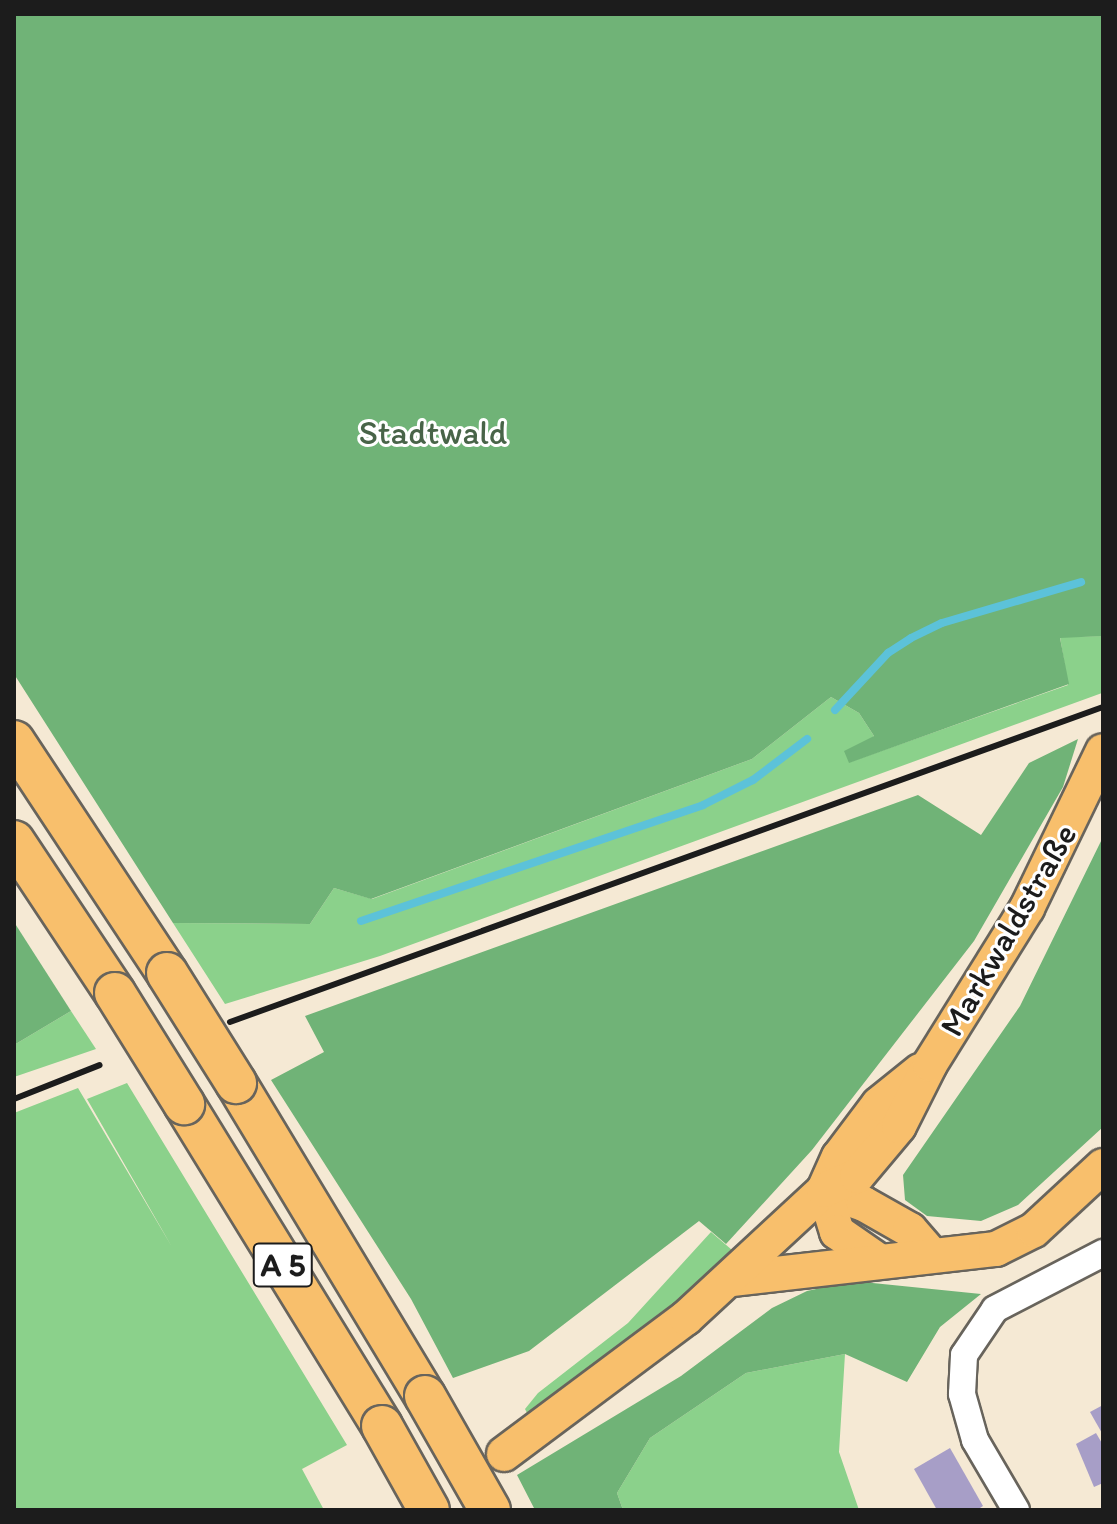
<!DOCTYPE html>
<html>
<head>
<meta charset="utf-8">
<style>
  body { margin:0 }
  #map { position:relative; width:1117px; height:1524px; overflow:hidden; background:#f5e9d4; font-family:Itim,sans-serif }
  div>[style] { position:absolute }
  .green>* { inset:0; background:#8bd18b }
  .forest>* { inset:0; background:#70b377 }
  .stream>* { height:8px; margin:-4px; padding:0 4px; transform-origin:4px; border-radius:4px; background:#5cc2d9 }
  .building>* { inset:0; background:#a79ec7 }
  .major-tunnel>* { height:34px; margin-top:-17px; transform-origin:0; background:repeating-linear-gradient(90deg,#d4cab8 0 34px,transparent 0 51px) }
  .roads { filter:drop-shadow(2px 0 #68645c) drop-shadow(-2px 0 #68645c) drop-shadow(0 2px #68645c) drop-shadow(0 -2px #68645c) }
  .minor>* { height:26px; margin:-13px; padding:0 13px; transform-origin:13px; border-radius:13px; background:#fff }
  .major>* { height:34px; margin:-17px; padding:0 17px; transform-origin:17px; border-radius:17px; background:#f8bf6c }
  .highway>* { height:40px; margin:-20px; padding:0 20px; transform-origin:20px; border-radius:20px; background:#f8bf6c }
  .rail>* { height:6px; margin:-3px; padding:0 3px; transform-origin:3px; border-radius:3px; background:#1c1c1c }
  .bridges { filter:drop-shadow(2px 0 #68645c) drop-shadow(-2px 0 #68645c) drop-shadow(0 2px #68645c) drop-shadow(0 -2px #68645c) }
  .highway-bridge>* { height:40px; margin:-20px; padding:0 20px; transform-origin:20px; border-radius:20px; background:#f8bf6c }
  span { translate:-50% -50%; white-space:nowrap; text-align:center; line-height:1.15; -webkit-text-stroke:6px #fff; paint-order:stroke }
  .shield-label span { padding:2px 6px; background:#fff; border:2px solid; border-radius:6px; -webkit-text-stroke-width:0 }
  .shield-label { font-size:32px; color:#1c1c1c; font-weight:700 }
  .park-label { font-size:34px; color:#486448 }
  .street-label { font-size:34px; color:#1c1c1c }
  .frame { position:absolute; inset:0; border:16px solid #1c1c1c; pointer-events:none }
</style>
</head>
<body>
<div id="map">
  <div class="green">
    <i style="clip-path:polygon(1103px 636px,1102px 693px,380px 956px,225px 1004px,173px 923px,310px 924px,334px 888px,372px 899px,752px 759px,831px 697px,859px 713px,874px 736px,850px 762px,1068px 685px,1060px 637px)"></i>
    <i style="clip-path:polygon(71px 1011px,96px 1049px,14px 1077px,14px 1045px)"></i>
    <i style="clip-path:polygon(127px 1083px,347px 1445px,302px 1469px,324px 1510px,14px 1510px,14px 1113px,78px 1088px,172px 1247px,87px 1099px)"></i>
    <i style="clip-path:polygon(711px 1232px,732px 1250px,681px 1301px,529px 1417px,525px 1409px,538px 1393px,628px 1323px)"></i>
    <i style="clip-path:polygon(845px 1354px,839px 1452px,859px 1510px,623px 1510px,617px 1493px,650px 1438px,746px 1373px)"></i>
  </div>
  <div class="forest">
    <i style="clip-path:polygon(14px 14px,1103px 14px,1103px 636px,1060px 638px,1069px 684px,849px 763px,844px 751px,874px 736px,859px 713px,831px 697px,752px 759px,371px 899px,334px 888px,310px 924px,173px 923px,14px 674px)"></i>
    <i style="clip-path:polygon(1078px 739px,1063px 787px,974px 941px,812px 1150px,726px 1244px,699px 1221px,529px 1351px,453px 1378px,411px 1299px,271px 1080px,324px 1052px,305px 1016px,918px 795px,981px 835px,1029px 763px)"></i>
    <i style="clip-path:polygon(1103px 837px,1103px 1127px,1018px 1205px,981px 1221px,927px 1216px,905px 1200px,903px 1175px,1020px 1006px)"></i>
    <i style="clip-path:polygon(14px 922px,71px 1011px,14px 1045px)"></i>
    <i style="clip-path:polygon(853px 1281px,981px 1294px,940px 1327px,907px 1382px,845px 1354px,746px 1373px,650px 1438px,617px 1493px,623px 1510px,535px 1510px,517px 1475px,681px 1376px,772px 1308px,807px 1291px)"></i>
  </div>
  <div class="stream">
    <i style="left:835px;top:710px;width:78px;rotate:-47.1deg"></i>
    <i style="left:888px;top:653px;width:27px;rotate:-33deg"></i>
    <i style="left:911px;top:638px;width:34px;rotate:-26deg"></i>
    <i style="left:942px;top:623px;width:145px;rotate:-16.4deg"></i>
    <i style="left:361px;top:921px;width:361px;rotate:-18.7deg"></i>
    <i style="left:703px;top:805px;width:56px;rotate:-26.6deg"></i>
    <i style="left:753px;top:780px;width:68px;rotate:-37.2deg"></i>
  </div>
  <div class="building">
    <i style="clip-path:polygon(1103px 1405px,1103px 1435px,1090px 1412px)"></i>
    <i style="clip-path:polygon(1096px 1433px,1103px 1445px,1103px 1483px,1094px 1487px,1076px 1444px)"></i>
    <i style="clip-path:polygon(950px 1448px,983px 1506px,977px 1510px,937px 1510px,914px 1469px)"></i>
  </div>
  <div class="major-tunnel">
    <i style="left:406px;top:1510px;width:100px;rotate:-29.4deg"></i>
  </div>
  <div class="roads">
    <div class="minor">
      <i style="left:1016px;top:1510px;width:81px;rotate:-120.4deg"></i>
      <i style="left:975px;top:1440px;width:48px;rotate:-105.8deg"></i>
      <i style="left:962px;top:1394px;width:39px;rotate:-87deg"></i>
      <i style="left:964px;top:1355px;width:55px;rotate:-56deg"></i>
      <i style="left:995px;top:1309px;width:122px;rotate:-27.4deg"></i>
    </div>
    <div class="major">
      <i style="left:824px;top:1190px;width:36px;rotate:-66deg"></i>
      <i style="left:839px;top:1157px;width:66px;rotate:-53deg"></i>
      <i style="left:879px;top:1104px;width:53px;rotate:-38.8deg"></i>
      <i style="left:824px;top:1190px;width:42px;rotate:19.3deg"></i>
      <i style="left:864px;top:1204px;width:53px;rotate:29.5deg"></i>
      <i style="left:910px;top:1230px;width:33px;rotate:49deg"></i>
      <i style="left:824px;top:1190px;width:44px;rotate:72.8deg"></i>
      <i style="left:837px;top:1232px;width:47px;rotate:34.7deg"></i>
      <i style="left:732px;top:1279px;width:266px;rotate:-6.5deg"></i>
      <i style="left:996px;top:1249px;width:42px;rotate:-26.6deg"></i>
      <i style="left:1034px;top:1230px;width:94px;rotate:-42.8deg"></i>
      <i style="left:504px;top:1454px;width:227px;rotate:-36.8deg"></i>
      <i style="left:686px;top:1318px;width:188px;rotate:-42.8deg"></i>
      <i style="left:824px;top:1190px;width:36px;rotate:-23deg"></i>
      <i style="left:857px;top:1176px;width:65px;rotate:-50deg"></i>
      <i style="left:899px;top:1126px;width:69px;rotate:-63.4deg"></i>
      <i style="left:930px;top:1064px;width:184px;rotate:-58.1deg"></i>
      <i style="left:1027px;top:908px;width:174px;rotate:-64.2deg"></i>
    </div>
    <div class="highway">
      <i style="left:14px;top:741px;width:278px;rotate:56.6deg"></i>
      <i style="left:14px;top:841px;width:182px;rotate:56.4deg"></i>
      <i style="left:236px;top:1083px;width:366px;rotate:58.9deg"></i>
      <i style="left:184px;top:1104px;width:378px;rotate:58.4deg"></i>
    </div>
  </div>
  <div class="rail">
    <i style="left:230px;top:1022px;width:928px;rotate:-19.84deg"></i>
    <i style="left:14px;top:1099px;width:92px;rotate:-21.6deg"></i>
  </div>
  <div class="bridges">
    <div class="highway-bridge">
      <i style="left:167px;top:973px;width:130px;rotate:57.9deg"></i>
      <i style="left:115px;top:993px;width:131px;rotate:58.1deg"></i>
      <i style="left:425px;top:1396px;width:131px;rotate:60.3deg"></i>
      <i style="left:382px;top:1426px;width:96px;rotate:60.8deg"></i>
    </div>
  </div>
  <div class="shield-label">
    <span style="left:283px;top:1265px">A 5</span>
  </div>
  <div class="park-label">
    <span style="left:433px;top:433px">Stadtwald</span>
  </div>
  <div class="street-label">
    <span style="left:1008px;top:930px;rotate:-60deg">Markwaldstraße</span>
  </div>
  <div class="frame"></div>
</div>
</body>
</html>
